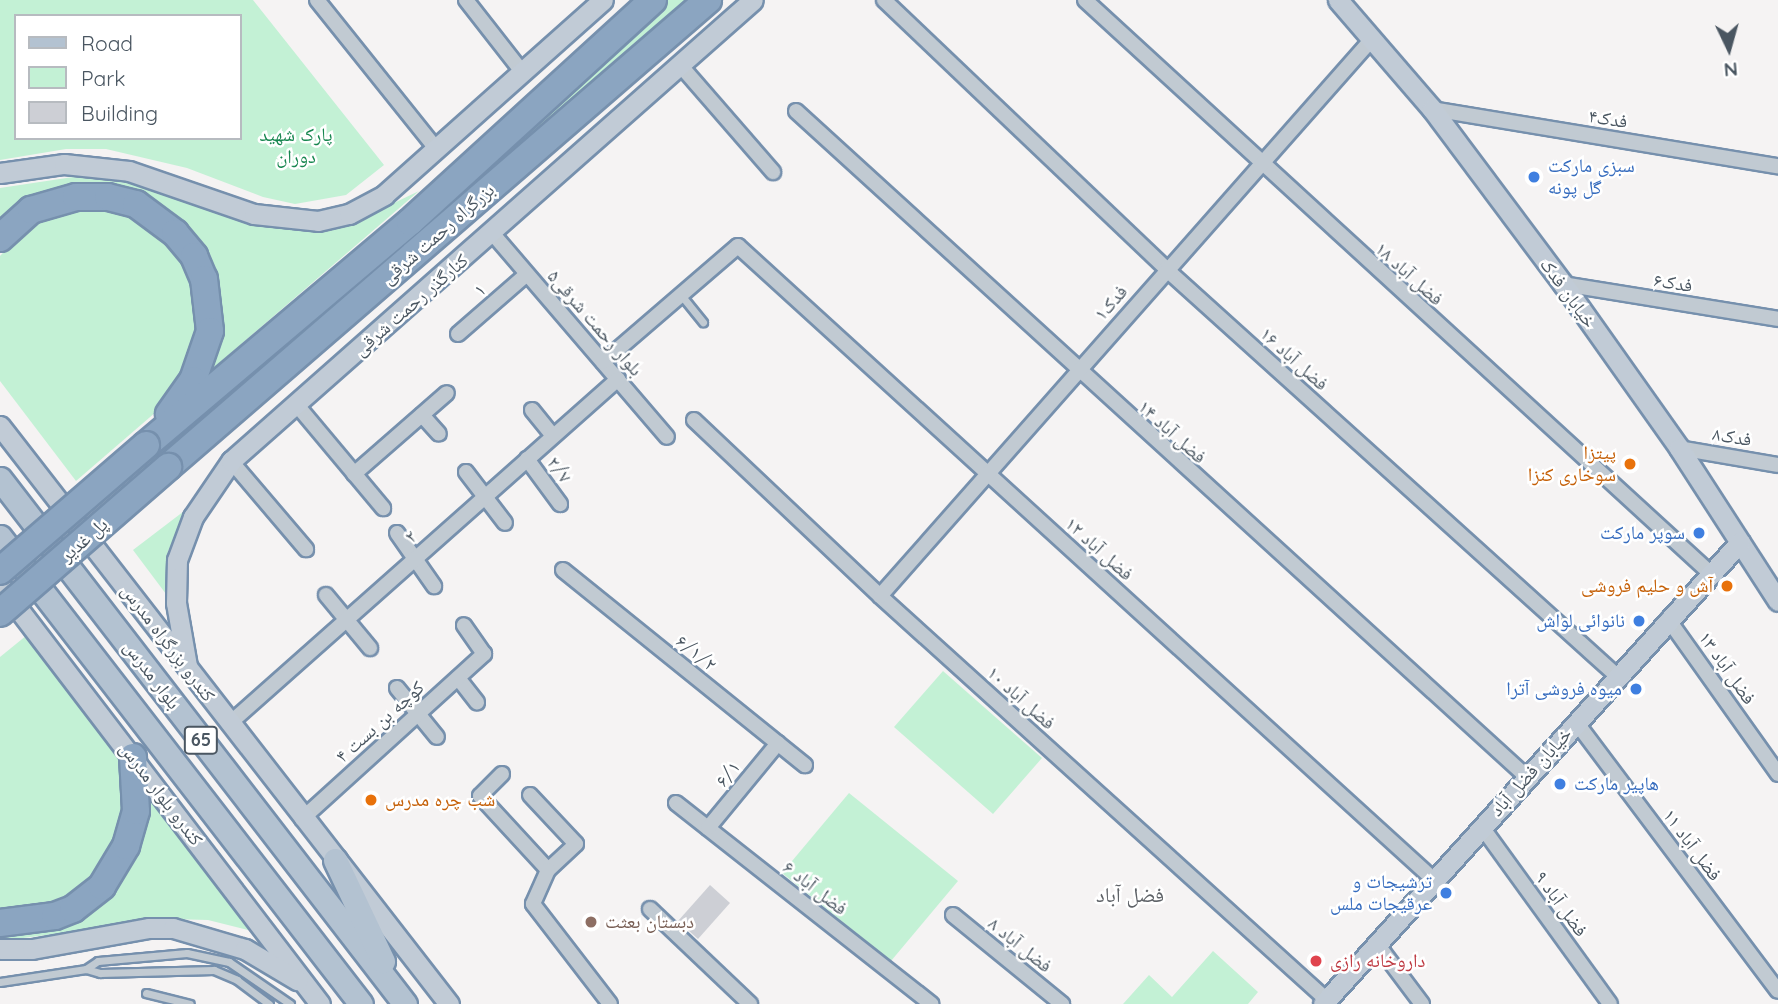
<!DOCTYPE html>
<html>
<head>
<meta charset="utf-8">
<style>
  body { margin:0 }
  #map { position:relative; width:1778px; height:1004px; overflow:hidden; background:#f5f3f3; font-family:Quicksand,"Noto Naskh Arabic",sans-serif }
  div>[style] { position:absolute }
  .green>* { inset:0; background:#c3f1d5 }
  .building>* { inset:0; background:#cdcfd5 }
  .roads { filter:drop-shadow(2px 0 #7690ad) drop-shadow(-2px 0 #7690ad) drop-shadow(0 2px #7690ad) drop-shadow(0 -2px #7690ad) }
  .lane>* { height:7px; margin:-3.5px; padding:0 3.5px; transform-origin:3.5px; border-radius:3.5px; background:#c1cad2 }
  .street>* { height:14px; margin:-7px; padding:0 7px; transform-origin:7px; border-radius:7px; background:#c1cad2 }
  .secondary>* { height:19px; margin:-9.5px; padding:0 9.5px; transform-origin:9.5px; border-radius:9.5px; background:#c1cbd6 }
  .primary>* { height:23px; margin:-11.5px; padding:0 11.5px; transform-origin:11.5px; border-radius:11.5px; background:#b3c2d1 }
  .highway>* { height:26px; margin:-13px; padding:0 13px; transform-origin:13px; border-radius:13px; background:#8ba5c1 }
  .bridges { filter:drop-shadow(2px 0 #7690ad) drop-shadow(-2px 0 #7690ad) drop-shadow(0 2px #7690ad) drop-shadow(0 -2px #7690ad) }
  .highway-bridge>* { height:26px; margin:-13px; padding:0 13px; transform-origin:13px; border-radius:13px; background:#8ba5c1 }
  .dots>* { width:19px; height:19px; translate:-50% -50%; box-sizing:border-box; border:4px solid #fff; border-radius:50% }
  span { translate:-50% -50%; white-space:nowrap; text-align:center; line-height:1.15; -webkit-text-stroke:5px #fff; paint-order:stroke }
  .shield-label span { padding:2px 5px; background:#fff; border:2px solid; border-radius:5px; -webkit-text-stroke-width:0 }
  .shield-label { font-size:18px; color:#4a5661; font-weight:700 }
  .street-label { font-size:19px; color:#4a5661 }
  .park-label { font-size:19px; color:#17864f }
  .shop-label { font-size:19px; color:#366cbe }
  .left { translate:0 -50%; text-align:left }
  .right { translate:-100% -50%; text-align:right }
  .food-label { font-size:19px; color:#c56008 }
  .education-label { font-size:19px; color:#785e54 }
  .health-label { font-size:19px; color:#be3a42 }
  .neighbourhood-label { font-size:21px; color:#5f6368 }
  .legend { position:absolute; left:14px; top:14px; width:228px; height:126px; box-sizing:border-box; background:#fff; border:2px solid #b7bbc0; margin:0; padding:9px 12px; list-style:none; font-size:21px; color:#4a5661 }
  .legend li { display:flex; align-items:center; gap:14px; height:35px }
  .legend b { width:35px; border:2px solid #b7bbc0 }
  .north { position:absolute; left:1694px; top:14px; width:70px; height:70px; -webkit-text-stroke:5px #fff; paint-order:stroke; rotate:175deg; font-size:19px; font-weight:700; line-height:28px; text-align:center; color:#4a5661 }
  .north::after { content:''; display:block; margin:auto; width:24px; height:32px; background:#4a5661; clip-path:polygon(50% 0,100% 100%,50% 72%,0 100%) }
</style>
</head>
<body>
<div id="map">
  <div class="green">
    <i style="clip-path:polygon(evenodd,0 0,253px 0,384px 165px,346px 195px,295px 204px,263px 197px,187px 168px,106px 149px,66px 149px,0 160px,0 0,16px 16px,240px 16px,240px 138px,16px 138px,16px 16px)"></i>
    <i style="clip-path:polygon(666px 0,687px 0,345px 305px,140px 475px)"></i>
    <i style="clip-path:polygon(73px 177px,139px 184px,292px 229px,352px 223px,419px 191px,203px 377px,216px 288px,131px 194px,0 227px,0 188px)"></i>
    <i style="clip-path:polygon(70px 208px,108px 208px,143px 220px,184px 259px,200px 306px,194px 355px,164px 405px,76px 481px,0 381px,0 256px,28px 226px)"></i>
    <i style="clip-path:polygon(192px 505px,168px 551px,169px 598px,133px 550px)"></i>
    <i style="clip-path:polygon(32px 631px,124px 763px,124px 825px,100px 872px,64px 902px,0 912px,0 657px)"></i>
    <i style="clip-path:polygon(943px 671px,1042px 758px,993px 814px,894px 727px)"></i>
    <i style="clip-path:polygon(149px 787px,260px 933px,208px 920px,171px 919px,0 941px,0 930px,119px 880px,142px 840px)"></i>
    <i style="clip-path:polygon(849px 793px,958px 881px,891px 961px,782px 873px)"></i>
    <i style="clip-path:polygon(1213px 951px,1258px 992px,1248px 1004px,1123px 1004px,1149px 975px,1172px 997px)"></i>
  </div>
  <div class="building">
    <i style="clip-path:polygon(710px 885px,730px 903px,698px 939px,678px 921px)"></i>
  </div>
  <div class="roads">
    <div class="lane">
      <i style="left:681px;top:295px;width:35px;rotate:51deg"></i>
      <i style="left:86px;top:969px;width:15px;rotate:16deg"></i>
      <i style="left:100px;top:973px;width:114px;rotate:-1.5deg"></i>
      <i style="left:214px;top:970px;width:25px;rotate:23deg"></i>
      <i style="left:237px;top:980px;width:40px;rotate:37deg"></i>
      <i style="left:0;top:982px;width:87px;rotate:-8.6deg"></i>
      <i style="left:86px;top:969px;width:14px;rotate:-34deg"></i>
      <i style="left:98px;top:961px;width:89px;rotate:-5.1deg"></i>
      <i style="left:187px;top:953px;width:43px;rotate:12.1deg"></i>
      <i style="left:229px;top:962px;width:74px;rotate:34.5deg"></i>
      <i style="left:146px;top:993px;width:45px;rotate:14deg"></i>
    </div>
    <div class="street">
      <i style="left:317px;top:0;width:192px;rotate:51.3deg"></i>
      <i style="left:466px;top:0;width:93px;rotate:52deg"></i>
      <i style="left:884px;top:0;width:390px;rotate:43.6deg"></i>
      <i style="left:1166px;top:269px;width:607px;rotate:42.06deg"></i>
      <i style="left:1085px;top:0;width:848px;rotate:42.51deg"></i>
      <i style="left:680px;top:65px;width:142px;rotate:49deg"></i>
      <i style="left:1432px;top:109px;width:351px;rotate:9.4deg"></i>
      <i style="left:796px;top:111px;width:989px;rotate:42.34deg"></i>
      <i style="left:493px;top:234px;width:267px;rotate:49.4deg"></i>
      <i style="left:1563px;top:284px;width:218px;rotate:9.2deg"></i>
      <i style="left:458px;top:334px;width:91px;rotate:-41deg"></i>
      <i style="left:603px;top:362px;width:178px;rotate:-40.7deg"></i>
      <i style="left:738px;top:246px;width:941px;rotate:42.33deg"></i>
      <i style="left:296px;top:404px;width:136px;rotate:50.1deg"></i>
      <i style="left:532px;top:410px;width:33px;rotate:51deg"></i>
      <i style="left:422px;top:415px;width:25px;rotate:48deg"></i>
      <i style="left:694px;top:420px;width:256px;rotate:43.4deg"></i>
      <i style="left:880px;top:596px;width:603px;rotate:42.11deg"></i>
      <i style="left:1679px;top:448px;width:100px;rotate:9.7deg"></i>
      <i style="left:527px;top:459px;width:56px;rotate:53.7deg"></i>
      <i style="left:231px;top:461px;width:116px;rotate:49.6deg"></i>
      <i style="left:466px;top:472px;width:64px;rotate:52.6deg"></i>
      <i style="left:354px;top:474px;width:123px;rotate:-41.1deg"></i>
      <i style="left:397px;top:533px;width:65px;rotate:55.1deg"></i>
      <i style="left:563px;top:570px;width:311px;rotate:38.9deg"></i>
      <i style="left:326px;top:595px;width:69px;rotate:50.3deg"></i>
      <i style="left:880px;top:596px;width:745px;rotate:-48.54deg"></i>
      <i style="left:1668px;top:619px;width:190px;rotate:54.6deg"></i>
      <i style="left:458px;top:678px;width:31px;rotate:52deg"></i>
      <i style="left:397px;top:688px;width:63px;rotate:50.8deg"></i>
      <i style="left:1576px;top:722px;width:336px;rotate:53.1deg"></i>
      <i style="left:229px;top:724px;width:520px;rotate:-41.57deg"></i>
      <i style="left:502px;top:774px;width:31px;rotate:135deg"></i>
      <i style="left:480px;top:796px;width:100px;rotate:47.4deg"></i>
      <i style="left:530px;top:795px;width:67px;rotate:46.8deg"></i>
      <i style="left:576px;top:844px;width:38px;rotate:137deg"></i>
      <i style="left:548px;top:870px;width:37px;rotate:114deg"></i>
      <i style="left:533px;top:904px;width:126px;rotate:52.4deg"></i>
      <i style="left:676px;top:803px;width:325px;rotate:38.2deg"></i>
      <i style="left:302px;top:819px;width:246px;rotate:-42.2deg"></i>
      <i style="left:484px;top:654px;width:35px;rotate:-125deg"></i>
      <i style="left:1482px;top:827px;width:218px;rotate:54.1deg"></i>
      <i style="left:708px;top:828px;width:110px;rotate:-50.5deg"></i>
      <i style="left:650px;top:909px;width:138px;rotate:43.5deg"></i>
      <i style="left:953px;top:915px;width:141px;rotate:39.2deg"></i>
      <i style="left:1377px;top:944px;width:75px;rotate:53.1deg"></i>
    </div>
    <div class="secondary">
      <i style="left:1338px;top:0;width:144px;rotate:49.2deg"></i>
      <i style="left:1432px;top:109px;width:219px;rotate:53.2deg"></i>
      <i style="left:1563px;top:284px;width:201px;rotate:54.7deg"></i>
      <i style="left:1679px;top:448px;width:182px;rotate:57.1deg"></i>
      <i style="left:0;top:173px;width:65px;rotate:-8deg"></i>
      <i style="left:64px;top:164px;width:65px;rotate:6.1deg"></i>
      <i style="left:129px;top:171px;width:132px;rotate:19deg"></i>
      <i style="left:254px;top:214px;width:64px;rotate:6.2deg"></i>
      <i style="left:318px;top:221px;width:32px;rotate:-13deg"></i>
      <i style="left:349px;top:214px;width:40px;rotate:-28deg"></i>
      <i style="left:384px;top:195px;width:293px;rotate:-41.7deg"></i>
      <i style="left:0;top:426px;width:732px;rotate:52.16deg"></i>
      <i style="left:0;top:585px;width:527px;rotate:52.63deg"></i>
      <i style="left:187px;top:666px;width:64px;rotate:-99.9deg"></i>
      <i style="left:176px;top:603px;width:43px;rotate:-88.7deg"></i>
      <i style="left:177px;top:560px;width:46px;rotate:-69.6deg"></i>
      <i style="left:193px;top:517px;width:68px;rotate:-55.8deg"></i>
      <i style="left:231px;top:461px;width:696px;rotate:-41.45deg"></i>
      <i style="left:0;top:949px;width:32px"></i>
      <i style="left:32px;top:949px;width:119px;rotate:-10.2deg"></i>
      <i style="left:149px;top:928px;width:24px"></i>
      <i style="left:173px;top:928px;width:75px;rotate:16.3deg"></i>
      <i style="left:245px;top:949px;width:61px;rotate:30.8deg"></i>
      <i style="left:1323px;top:1004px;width:622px;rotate:-47.93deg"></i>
    </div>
    <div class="primary">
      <i style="left:0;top:479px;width:663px;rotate:52.35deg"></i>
      <i style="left:0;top:537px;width:590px;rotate:52.3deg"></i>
      <i style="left:335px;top:860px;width:112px;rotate:64.6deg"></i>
    </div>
    <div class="highway">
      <i style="left:0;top:238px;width:42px;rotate:-42.1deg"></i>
      <i style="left:31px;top:210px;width:47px;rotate:-16.1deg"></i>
      <i style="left:76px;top:197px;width:32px"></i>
      <i style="left:108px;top:197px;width:29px;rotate:14deg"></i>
      <i style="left:136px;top:204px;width:49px;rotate:36.6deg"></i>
      <i style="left:175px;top:233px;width:30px;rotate:50deg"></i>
      <i style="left:194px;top:256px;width:25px;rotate:67deg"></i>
      <i style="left:204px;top:279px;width:52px;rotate:83.4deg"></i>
      <i style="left:210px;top:331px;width:52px;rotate:109.1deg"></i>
      <i style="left:193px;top:380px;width:42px;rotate:125.2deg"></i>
      <i style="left:146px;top:445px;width:346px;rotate:-40.2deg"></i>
      <i style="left:410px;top:222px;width:329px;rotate:-42.4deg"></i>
      <i style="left:168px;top:467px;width:714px;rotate:-40.85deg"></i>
      <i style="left:0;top:923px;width:55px;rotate:-7.3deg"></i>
      <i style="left:55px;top:916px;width:19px;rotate:-21deg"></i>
      <i style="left:73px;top:909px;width:37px;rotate:-38deg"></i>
      <i style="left:102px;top:886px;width:47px;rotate:-59deg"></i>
      <i style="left:126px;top:846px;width:36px;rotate:-74deg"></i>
      <i style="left:136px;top:811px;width:54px;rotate:-93.2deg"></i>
    </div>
  </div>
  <div class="bridges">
    <div class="highway-bridge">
      <i style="left:0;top:571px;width:193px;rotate:-40.8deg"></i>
      <i style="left:0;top:613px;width:223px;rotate:-41deg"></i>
    </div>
  </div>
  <div class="dots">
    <i style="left:1534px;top:177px;background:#3f7fe0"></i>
    <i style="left:1630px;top:464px;background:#e8710a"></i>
    <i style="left:1699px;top:533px;background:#3f7fe0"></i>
    <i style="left:1727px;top:586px;background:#e8710a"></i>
    <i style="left:1639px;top:621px;background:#3f7fe0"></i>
    <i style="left:1636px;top:689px;background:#3f7fe0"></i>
    <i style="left:1560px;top:784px;background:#3f7fe0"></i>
    <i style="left:371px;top:800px;background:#e8710a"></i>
    <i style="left:1446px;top:893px;background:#3f7fe0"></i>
    <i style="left:591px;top:922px;background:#8d6e63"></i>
    <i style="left:1316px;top:961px;background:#e0444e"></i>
  </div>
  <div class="shield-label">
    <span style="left:201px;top:740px">65</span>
  </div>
  <div class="street-label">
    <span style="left:1608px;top:119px;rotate:9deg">فدک۴</span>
    <span style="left:438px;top:234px;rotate:-41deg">بزرگراه رحمت شرقی</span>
    <span style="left:1409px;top:274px;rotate:42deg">فضل آباد ۱۸</span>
    <span style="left:1673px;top:283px;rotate:9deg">فدک۶</span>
    <span style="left:480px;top:290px;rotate:-41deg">۱</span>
    <span style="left:1568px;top:293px;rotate:54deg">خیابان فدک</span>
    <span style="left:1111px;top:303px;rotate:-49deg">فدک۱</span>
    <span style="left:411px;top:305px;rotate:-41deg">کنارگذر رحمت شرقی</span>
    <span style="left:595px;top:323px;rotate:49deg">۵بلوار رحمت شرقی</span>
    <span style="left:1294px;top:359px;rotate:42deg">فضل آباد ۱۶</span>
    <span style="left:1172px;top:432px;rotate:42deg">فضل آباد ۱۴</span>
    <span style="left:1732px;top:437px;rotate:9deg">فدک۸</span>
    <span style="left:559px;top:470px;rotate:53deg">۲/۷</span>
    <span style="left:411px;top:537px;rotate:-42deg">۲</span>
    <span style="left:84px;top:540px;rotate:-41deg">پل غدیر</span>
    <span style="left:1099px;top:549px;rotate:42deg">فضل آباد ۱۲</span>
    <span style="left:168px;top:643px;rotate:53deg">کندرو بزرگراه مدرس</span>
    <span style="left:696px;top:653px;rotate:39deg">۶/۱/۲</span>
    <span style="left:1727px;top:668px;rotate:55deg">فضل آباد ۱۳</span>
    <span style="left:152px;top:675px;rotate:53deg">بلوار مدرس</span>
    <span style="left:1021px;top:698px;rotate:42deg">فضل آباد ۱۰</span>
    <span style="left:380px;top:722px;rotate:-42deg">کوچه بن بست ۴</span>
    <span style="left:1531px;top:772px;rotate:-48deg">خیابان فضل آباد</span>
    <span style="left:728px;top:774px;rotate:-51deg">۶/۱</span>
    <span style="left:161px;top:794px;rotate:53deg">کندرو بلوار مدرس</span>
    <span style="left:1692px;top:845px;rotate:53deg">فضل آباد ۱۱</span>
    <span style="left:815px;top:888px;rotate:38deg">فضل آباد ۶</span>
    <span style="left:1561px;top:904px;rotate:54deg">فضل آباد ۹</span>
    <span style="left:1020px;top:945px;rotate:39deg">فضل آباد ۸</span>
  </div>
  <div class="park-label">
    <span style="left:296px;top:146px">پارک شهید<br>دوران</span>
  </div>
  <div class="shop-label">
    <span class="left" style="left:1548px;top:177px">سبزی مارکت<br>گل پونه</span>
    <span class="right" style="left:1685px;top:533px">سوپر مارکت</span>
    <span class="right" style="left:1625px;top:621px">نانوائی لواش</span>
    <span class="right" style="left:1622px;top:689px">میوه فروشی آترا</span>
    <span class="left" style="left:1574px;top:784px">هاپیر مارکت</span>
    <span class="right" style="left:1432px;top:893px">ترشیجات و<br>عرقیجات ملس</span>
  </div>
  <div class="food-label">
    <span class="right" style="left:1616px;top:464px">پيتزا<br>سوخارى كنزا</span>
    <span class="right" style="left:1713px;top:586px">آش و حلیم فروشی</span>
    <span class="left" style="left:385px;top:800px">شب چره مدرس</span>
  </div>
  <div class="education-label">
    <span class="left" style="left:605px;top:922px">دبستان بعثت</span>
  </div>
  <div class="health-label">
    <span class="left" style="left:1330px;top:961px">داروخانه رازی</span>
  </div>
  <div class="neighbourhood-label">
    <span style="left:1130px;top:894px">فضل آباد</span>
  </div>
  <ul class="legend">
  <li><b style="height:9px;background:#b3c2d1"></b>Road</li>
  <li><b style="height:19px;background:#c3f1d5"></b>Park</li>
  <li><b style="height:19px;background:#cdcfd5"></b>Building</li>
  </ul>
  <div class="north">N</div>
</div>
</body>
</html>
